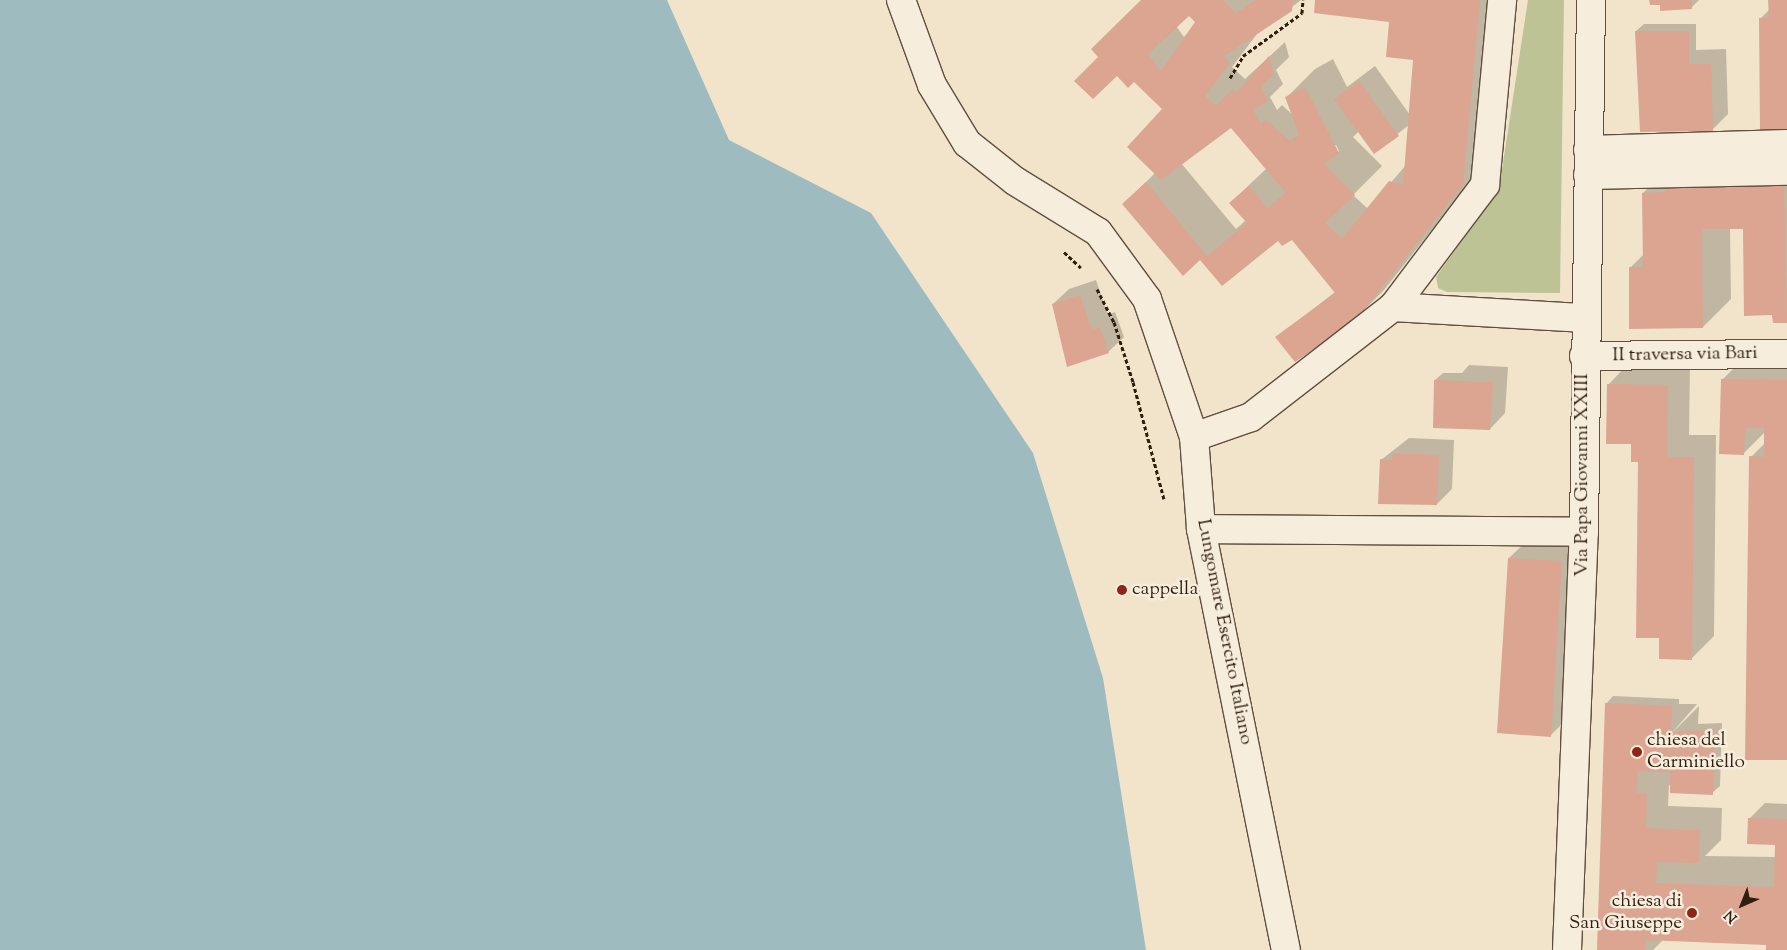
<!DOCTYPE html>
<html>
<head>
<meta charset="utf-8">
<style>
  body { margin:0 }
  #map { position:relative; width:1787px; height:950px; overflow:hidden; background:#f1e4cb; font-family:"Sorts Mill Goudy",serif }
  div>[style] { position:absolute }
  .green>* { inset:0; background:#bec395 }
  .water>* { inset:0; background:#9ebcc0 }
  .shadow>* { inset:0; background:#0003 }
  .building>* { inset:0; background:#dba591 }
  .path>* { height:3px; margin-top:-1.5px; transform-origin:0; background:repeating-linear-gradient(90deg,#2f1d10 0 4px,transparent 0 6.5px) }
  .roads { filter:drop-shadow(1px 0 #604f3f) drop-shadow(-1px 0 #604f3f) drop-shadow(0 1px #604f3f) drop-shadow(0 -1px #604f3f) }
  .pedestrian>* { height:28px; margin:-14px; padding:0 14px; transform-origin:14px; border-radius:14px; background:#f6eddd }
  .minor>* { height:28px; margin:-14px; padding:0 14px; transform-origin:14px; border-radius:14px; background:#f6eddd }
  .dots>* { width:14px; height:14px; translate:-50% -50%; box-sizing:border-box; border:2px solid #f6eddd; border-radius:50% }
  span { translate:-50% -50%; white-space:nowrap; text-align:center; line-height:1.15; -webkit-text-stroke:5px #f6eddd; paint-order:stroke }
  .street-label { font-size:19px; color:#2f1d10 }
  .poi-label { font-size:19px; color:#2f1d10 }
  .left { translate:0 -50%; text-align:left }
  .right { translate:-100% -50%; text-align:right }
  .north { position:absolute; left:1717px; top:880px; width:50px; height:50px; -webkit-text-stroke:4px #f6eddd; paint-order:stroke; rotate:224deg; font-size:14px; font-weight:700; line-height:20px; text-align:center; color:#2f1d10 }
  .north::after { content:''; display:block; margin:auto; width:18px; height:22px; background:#2f1d10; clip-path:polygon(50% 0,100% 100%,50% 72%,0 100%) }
</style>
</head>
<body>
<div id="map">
  <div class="green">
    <i style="clip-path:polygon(1528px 0,1564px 0,1560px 293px,1447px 292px,1438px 288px,1436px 277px,1499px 189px)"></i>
  </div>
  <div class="water">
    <i style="clip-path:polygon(0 0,667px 0,729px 140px,871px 213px,1033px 453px,1103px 678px,1146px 950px,0 950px)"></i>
  </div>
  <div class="shadow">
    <i style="clip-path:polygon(evenodd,1143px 0,1301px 0,1257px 34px,1232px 67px,1245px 79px,1285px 42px,1289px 57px,1276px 70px,1283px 84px,1270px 97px,1277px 110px,1282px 105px,1294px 116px,1287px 97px,1315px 69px,1333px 59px,1347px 87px,1375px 66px,1410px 115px,1415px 59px,1390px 21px,1316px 0,1505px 0,1491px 155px,1384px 290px,1355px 319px,1276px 338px,1335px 292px,1292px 238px,1200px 258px,1124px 204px,1155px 173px,1164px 109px,1134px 80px,1100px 57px,1143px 0,1189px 15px,1197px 22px,1184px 37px,1176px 26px,1189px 15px,1143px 0,1239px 121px,1267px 168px,1230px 203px,1246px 220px,1236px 229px,1181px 163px,1239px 121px,1143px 0,1410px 124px,1406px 165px,1368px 209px,1353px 195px,1382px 166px,1353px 137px,1359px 131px,1374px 153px,1410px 124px,1143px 0,1336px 145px,1339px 151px,1337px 153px,1334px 146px,1336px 145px)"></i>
    <i style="clip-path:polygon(1651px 0,1699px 0,1691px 8px)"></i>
    <i style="clip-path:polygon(1770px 0,1787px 0,1787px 130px,1761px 18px,1770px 9px)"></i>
    <i style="clip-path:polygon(1644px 24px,1696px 24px,1696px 50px,1726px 49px,1728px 114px,1712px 130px,1636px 31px)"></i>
    <i style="clip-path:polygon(1787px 152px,1787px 322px,1774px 322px,1744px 227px,1730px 228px,1731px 299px,1703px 327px,1630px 268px,1644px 254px,1643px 193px,1671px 165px)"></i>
    <i style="clip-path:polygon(1096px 280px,1108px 315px,1115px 312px,1124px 337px,1108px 352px,1053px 304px,1069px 289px)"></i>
    <i style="clip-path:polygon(1750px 352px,1787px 352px,1787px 759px,1751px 457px,1766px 442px,1766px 431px,1744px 453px,1722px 380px)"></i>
    <i style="clip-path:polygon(1630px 362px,1690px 363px,1689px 435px,1716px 435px,1714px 636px,1692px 658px,1660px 637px,1639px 461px,1608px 385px)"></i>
    <i style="clip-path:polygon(1469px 365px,1508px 367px,1505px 413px,1490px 429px,1435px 380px,1443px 373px,1462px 373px)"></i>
    <i style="clip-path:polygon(1409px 438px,1454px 440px,1452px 489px,1437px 504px,1381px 460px)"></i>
    <i style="clip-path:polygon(1532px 536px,1583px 539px,1573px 713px,1551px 735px,1509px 558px)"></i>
    <i style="clip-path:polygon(1613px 696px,1679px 699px,1679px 704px,1697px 704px,1670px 735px,1699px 706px,1698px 724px,1722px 723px,1720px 786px,1712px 793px,1669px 785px,1668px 806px,1722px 808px,1721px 840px,1705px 856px,1776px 857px,1776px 844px,1749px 819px,1765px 803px,1787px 804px,1787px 950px,1767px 950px,1768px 943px,1664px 939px,1653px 950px,1598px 950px,1606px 704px)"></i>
  </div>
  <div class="building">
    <i style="clip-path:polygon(evenodd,1141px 0,1223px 0,1236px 13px,1256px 0,1293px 0,1292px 11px,1224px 56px,1230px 63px,1205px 96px,1216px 106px,1233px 89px,1235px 94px,1269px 56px,1274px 74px,1261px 86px,1268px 101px,1253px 110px,1261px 124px,1266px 120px,1290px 141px,1299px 135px,1285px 97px,1305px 87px,1339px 153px,1324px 164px,1355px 195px,1325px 223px,1342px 239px,1389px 181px,1403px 185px,1413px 60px,1386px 57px,1389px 22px,1314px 13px,1315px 0,1480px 0,1463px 185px,1356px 320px,1295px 362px,1275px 337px,1335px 293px,1292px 240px,1282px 246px,1278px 241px,1222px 286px,1200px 260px,1183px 276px,1122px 204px,1146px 182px,1207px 256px,1247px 223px,1229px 203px,1249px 186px,1267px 208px,1286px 193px,1231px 128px,1161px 180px,1127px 147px,1162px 109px,1134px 82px,1128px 88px,1117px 76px,1093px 99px,1074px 81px,1098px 57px,1091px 49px,1141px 0,1189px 16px,1195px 22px,1161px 71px,1148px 54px,1189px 16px)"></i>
    <i style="clip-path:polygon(1649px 0,1691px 0,1692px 9px,1660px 11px,1660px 5px,1650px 5px)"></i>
    <i style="clip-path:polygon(1768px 0,1787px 0,1787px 131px,1760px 132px,1759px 18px,1769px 18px)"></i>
    <i style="clip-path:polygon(1635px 31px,1689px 31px,1689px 64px,1711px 64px,1713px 131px,1640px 132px)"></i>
    <i style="clip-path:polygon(1359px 81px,1399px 136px,1374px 154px,1334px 99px)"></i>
    <i style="clip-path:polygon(1784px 180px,1787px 323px,1773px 323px,1772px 315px,1744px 316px,1743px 229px,1702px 229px,1703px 328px,1629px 329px,1629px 267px,1643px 267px,1642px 193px,1666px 192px,1665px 181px)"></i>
    <i style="clip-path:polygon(1080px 295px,1092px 330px,1100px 327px,1109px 353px,1067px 367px,1052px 304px)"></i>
    <i style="clip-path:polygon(1721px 379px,1787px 380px,1787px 760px,1745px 760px,1749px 456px,1764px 457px,1764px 428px,1745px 428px,1744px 455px,1719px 454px)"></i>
    <i style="clip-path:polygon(1434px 380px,1493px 382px,1490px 430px,1433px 428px)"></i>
    <i style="clip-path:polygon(1607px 384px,1668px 385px,1667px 457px,1694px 457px,1692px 660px,1659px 659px,1659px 638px,1636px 638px,1638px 462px,1631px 462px,1631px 444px,1606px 444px)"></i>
    <i style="clip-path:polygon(1393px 453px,1439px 455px,1437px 505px,1378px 504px,1380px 459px,1392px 460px)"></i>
    <i style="clip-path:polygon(1508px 558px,1562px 561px,1551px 737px,1497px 733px)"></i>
    <i style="clip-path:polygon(1605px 703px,1672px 706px,1671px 732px,1715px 730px,1713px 795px,1670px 793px,1670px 772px,1638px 771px,1637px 793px,1647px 794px,1646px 828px,1700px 830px,1699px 863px,1657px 862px,1656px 883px,1774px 887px,1775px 845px,1747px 844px,1748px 818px,1787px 819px,1787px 950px,1766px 950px,1766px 945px,1646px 940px,1645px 950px,1597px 950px)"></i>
  </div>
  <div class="path">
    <i style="left:1230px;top:78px;width:26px;rotate:-59deg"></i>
    <i style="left:1243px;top:56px;width:73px;rotate:-36.1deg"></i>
    <i style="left:1302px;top:13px;width:13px;rotate:-86deg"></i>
    <i style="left:1064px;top:252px;width:23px;rotate:43deg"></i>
    <i style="left:1097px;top:289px;width:37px;rotate:63deg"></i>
    <i style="left:1114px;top:322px;width:63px;rotate:72.4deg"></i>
    <i style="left:1133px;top:382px;width:121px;rotate:75.2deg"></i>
  </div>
  <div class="roads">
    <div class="pedestrian">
      <i style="left:1588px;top:150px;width:199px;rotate:-1.7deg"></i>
      <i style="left:1588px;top:175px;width:199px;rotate:-1.2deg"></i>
    </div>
    <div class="minor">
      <i style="left:901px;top:0;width:90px;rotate:70deg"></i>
      <i style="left:932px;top:85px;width:68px;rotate:58.9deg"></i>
      <i style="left:967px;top:143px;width:61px;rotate:38.4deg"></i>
      <i style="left:1015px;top:181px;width:97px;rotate:31.6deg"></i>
      <i style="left:1098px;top:232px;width:83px;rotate:53.8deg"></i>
      <i style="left:1147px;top:299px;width:146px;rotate:71.2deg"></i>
      <i style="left:1194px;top:437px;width:92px;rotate:85.6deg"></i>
      <i style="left:1201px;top:529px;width:429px;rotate:78.6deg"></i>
      <i style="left:1393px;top:307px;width:192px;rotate:3.3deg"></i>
      <i style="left:1584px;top:356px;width:203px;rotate:-0.6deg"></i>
      <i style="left:1194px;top:437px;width:60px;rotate:-19.3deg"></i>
      <i style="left:1251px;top:417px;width:180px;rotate:-37.8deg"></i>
      <i style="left:1393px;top:307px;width:153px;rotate:-53deg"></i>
      <i style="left:1485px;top:185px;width:186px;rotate:-84.7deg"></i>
      <i style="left:1201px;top:529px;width:383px;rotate:0.4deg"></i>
      <i style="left:1567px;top:950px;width:418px;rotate:-87.7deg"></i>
      <i style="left:1584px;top:532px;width:532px;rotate:-89.25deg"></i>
    </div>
  </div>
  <div class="dots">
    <i style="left:1122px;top:590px;background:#8f2418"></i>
    <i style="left:1637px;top:752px;background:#8f2418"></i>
    <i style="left:1692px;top:913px;background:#8f2418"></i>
  </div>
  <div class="street-label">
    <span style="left:1685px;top:355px;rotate:-1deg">II traversa via Bari</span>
    <span style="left:1583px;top:475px;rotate:-90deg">Via Papa Giovanni XXIII</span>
    <span style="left:1224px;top:632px;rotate:79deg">Lungomare Esercito Italiano</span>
  </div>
  <div class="poi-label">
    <span class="left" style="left:1132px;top:590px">cappella</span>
    <span class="left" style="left:1647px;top:752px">chiesa del<br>Carminiello</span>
    <span class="right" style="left:1682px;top:913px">chiesa di<br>San Giuseppe</span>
  </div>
  <div class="north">N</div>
</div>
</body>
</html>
